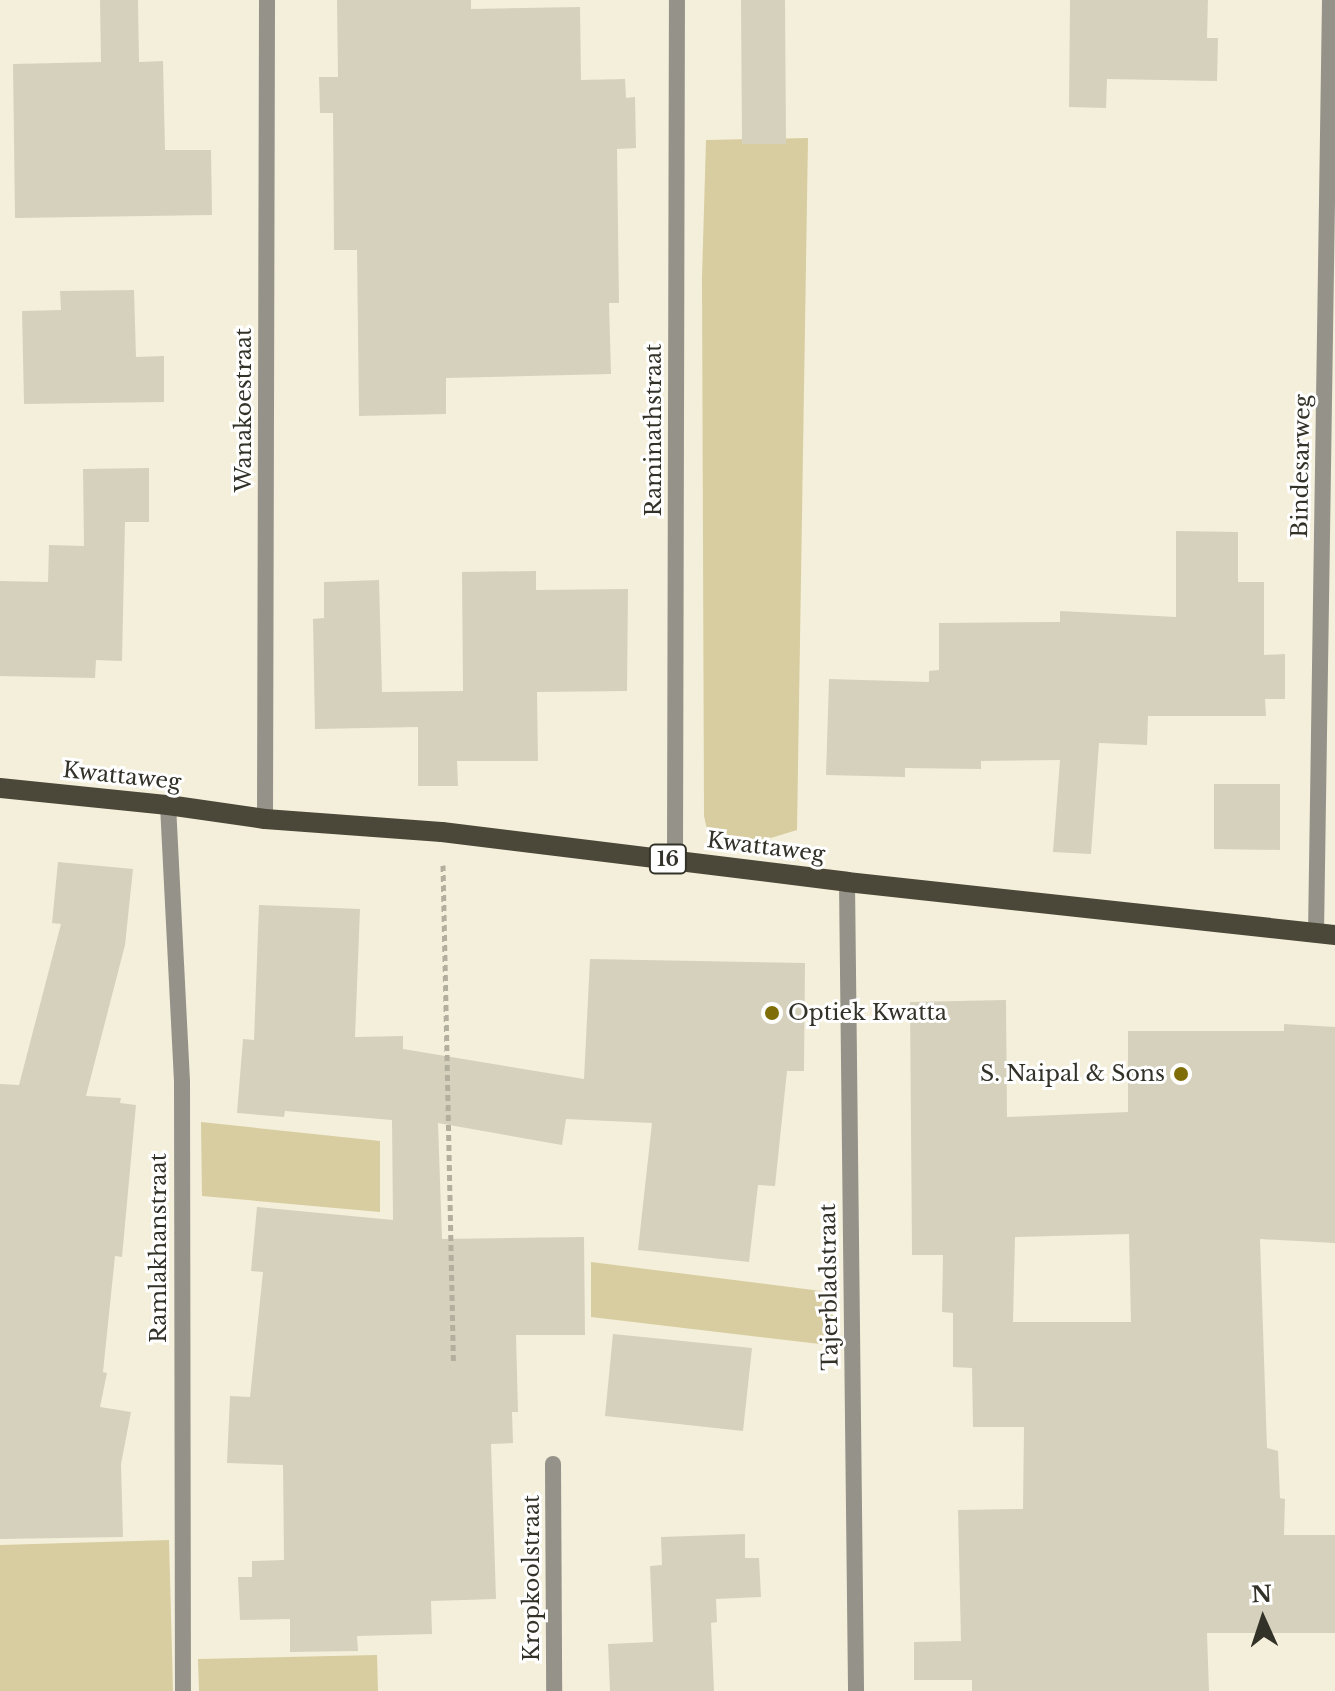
<!DOCTYPE html>
<html>
<head>
<meta charset="utf-8">
<style>
  body { margin:0 }
  #map { position:relative; width:1335px; height:1691px; overflow:hidden; background:#f4efda; font-family:"Libre Baskerville",serif }
  div>[style] { position:absolute }
  .green>* { inset:0; background:#d8cda0 }
  .building>* { inset:0; background:#d6d1bc }
  .path>* { height:5px; margin-top:-2.5px; transform-origin:0; background:repeating-linear-gradient(90deg,#b3af9e 0 6px,transparent 0 10px) }
  .street>* { height:16px; margin:-8px; padding:0 8px; transform-origin:8px; border-radius:8px; background:#949289 }
  .primary>* { height:20px; margin:-10px; padding:0 10px; transform-origin:10px; border-radius:10px; background:#4b4839 }
  .dots>* { width:22px; height:22px; translate:-50% -50%; box-sizing:border-box; border:4px solid #fff; border-radius:50% }
  span { translate:-50% -50%; white-space:nowrap; text-align:center; line-height:1.15; -webkit-text-stroke:6px #fff; paint-order:stroke }
  .shield-label span { padding:2px 6px; background:#fff; border:2px solid; border-radius:6px; -webkit-text-stroke-width:0 }
  .shield-label { font-size:20px; color:#333229; font-weight:700 }
  .street-label { font-size:22px; color:#333229 }
  .poi-label { font-size:22px; color:#333229 }
  .left { translate:0 -50%; text-align:left }
  .right { translate:-100% -50%; text-align:right }
  .north { position:absolute; left:1223px; top:1579px; width:80px; height:80px; -webkit-text-stroke:6px #fff; paint-order:stroke; rotate:357deg; font-size:22px; font-weight:700; line-height:32px; text-align:center; color:#333229 }
  .north::after { content:''; display:block; margin:auto; width:28px; height:36px; background:#333229; clip-path:polygon(50% 0,100% 100%,50% 72%,0 100%) }
</style>
</head>
<body>
<div id="map">
  <div class="green">
    <i style="clip-path:polygon(808px 138px,797px 830px,748px 845px,719px 845px,708px 834px,704px 816px,702px 278px,706px 140px)"></i>
    <i style="clip-path:polygon(201px 1122px,380px 1141px,380px 1212px,202px 1196px)"></i>
    <i style="clip-path:polygon(591px 1262px,837px 1293px,837px 1346px,591px 1317px)"></i>
    <i style="clip-path:polygon(169px 1540px,173px 1691px,0 1691px,0 1545px)"></i>
    <i style="clip-path:polygon(377px 1655px,378px 1691px,199px 1691px,198px 1659px)"></i>
  </div>
  <div class="building">
    <i style="clip-path:polygon(100px 0,138px 0,139px 62px,163px 61px,165px 150px,211px 150px,212px 215px,15px 218px,13px 64px,101px 62px)"></i>
    <i style="clip-path:polygon(337px 0,471px 0,471px 9px,580px 7px,581px 80px,625px 79px,626px 98px,635px 97px,636px 148px,617px 149px,619px 303px,609px 303px,611px 374px,446px 378px,446px 414px,359px 416px,357px 250px,334px 250px,333px 113px,320px 113px,319px 77px,338px 77px)"></i>
    <i style="clip-path:polygon(741px 0,785px 0,786px 144px,742px 144px)"></i>
    <i style="clip-path:polygon(1070px 0,1208px 0,1207px 38px,1218px 38px,1217px 81px,1107px 79px,1106px 108px,1069px 107px)"></i>
    <i style="clip-path:polygon(134px 290px,136px 357px,164px 356px,164px 402px,24px 404px,22px 311px,61px 310px,60px 291px)"></i>
    <i style="clip-path:polygon(149px 468px,149px 522px,125px 522px,122px 661px,96px 660px,95px 678px,0 676px,0 581px,48px 582px,49px 545px,84px 546px,83px 469px)"></i>
    <i style="clip-path:polygon(1176px 531px,1238px 532px,1238px 582px,1264px 582px,1264px 655px,1285px 654px,1285px 699px,1265px 699px,1266px 716px,1148px 716px,1147px 745px,1099px 743px,1091px 854px,1053px 852px,1060px 760px,981px 761px,981px 769px,905px 768px,905px 777px,826px 775px,829px 679px,929px 682px,929px 671px,939px 670px,939px 623px,1060px 622px,1060px 611px,1176px 617px)"></i>
    <i style="clip-path:polygon(536px 571px,536px 590px,628px 589px,627px 691px,537px 692px,538px 761px,457px 761px,458px 786px,418px 786px,418px 727px,315px 729px,313px 619px,324px 618px,324px 582px,379px 580px,382px 692px,463px 691px,462px 572px)"></i>
    <i style="clip-path:polygon(1214px 784px,1280px 784px,1280px 850px,1214px 849px)"></i>
    <i style="clip-path:polygon(58px 862px,133px 869px,125px 945px,86px 1096px,121px 1098px,120px 1103px,136px 1105px,122px 1257px,115px 1256px,103px 1372px,107px 1373px,100px 1407px,131px 1412px,121px 1464px,123px 1537px,0 1539px,0 1084px,19px 1085px,61px 924px,52px 923px)"></i>
    <i style="clip-path:polygon(259px 905px,360px 909px,355px 1037px,403px 1036px,403px 1049px,584px 1079px,590px 959px,805px 963px,804px 1071px,787px 1071px,775px 1186px,758px 1185px,749px 1262px,638px 1250px,652px 1123px,566px 1119px,562px 1145px,438px 1123px,442px 1239px,584px 1237px,585px 1335px,516px 1335px,518px 1412px,512px 1412px,513px 1443px,491px 1444px,496px 1599px,431px 1601px,432px 1634px,357px 1636px,358px 1651px,290px 1652px,290px 1619px,240px 1620px,238px 1577px,252px 1577px,252px 1561px,284px 1560px,283px 1465px,227px 1463px,230px 1396px,250px 1397px,263px 1272px,251px 1271px,257px 1207px,393px 1220px,392px 1120px,285px 1111px,284px 1117px,237px 1113px,243px 1039px,254px 1040px)"></i>
    <i style="clip-path:polygon(evenodd,1006px 1000px,1007px 1117px,1128px 1112px,1128px 1031px,1284px 1031px,1284px 1024px,1335px 1027px,1335px 1243px,1260px 1239px,1267px 1448px,1278px 1451px,1280px 1498px,1285px 1499px,1284px 1535px,1335px 1535px,1335px 1633px,1207px 1633px,1209px 1691px,972px 1691px,972px 1680px,914px 1680px,914px 1642px,961px 1641px,958px 1510px,1023px 1509px,1024px 1427px,973px 1427px,972px 1368px,953px 1367px,953px 1313px,942px 1312px,943px 1255px,912px 1255px,910px 1002px,1006px 1000px,1129px 1234px,1131px 1322px,1013px 1322px,1015px 1237px,1129px 1234px)"></i>
    <i style="clip-path:polygon(613px 1334px,752px 1348px,743px 1431px,605px 1416px)"></i>
    <i style="clip-path:polygon(745px 1534px,745px 1558px,759px 1558px,761px 1597px,716px 1599px,717px 1622px,711px 1623px,714px 1691px,610px 1691px,608px 1644px,653px 1642px,650px 1566px,662px 1565px,661px 1537px)"></i>
  </div>
  <div class="path">
    <i style="left:443px;top:865px;width:498px;rotate:88.8deg"></i>
  </div>
  <div class="street">
    <i style="left:168px;top:805px;width:277px;rotate:87.1deg"></i>
    <i style="left:182px;top:1082px;width:609px;rotate:89.91deg"></i>
    <i style="left:265px;top:819px;width:819px;rotate:-89.86deg"></i>
    <i style="left:675px;top:859px;width:859px;rotate:-89.87deg"></i>
    <i style="left:847px;top:882px;width:809px;rotate:89.36deg"></i>
    <i style="left:1316px;top:934px;width:934px;rotate:-89.14deg"></i>
    <i style="left:553px;top:1464px;width:227px;rotate:89.7deg"></i>
  </div>
  <div class="primary">
    <i style="left:0;top:788px;width:169px;rotate:5.8deg"></i>
    <i style="left:168px;top:805px;width:98px;rotate:8.2deg"></i>
    <i style="left:265px;top:819px;width:177px;rotate:4.2deg"></i>
    <i style="left:442px;top:832px;width:408px;rotate:7deg"></i>
    <i style="left:847px;top:882px;width:491px;rotate:6.2deg"></i>
  </div>
  <div class="dots">
    <i style="left:772px;top:1013px;background:#7f6d07"></i>
    <i style="left:1181px;top:1074px;background:#7f6d07"></i>
  </div>
  <div class="shield-label">
    <span style="left:668px;top:859px">16</span>
  </div>
  <div class="street-label">
    <span style="left:244px;top:410px;rotate:-90deg">Wanakoestraat</span>
    <span style="left:654px;top:430px;rotate:-90deg">Raminathstraat</span>
    <span style="left:1301px;top:466px;rotate:-89deg">Bindesarweg</span>
    <span style="left:122px;top:776px;rotate:6deg">Kwattaweg</span>
    <span style="left:766px;top:847px;rotate:7deg">Kwattaweg</span>
    <span style="left:159px;top:1248px;rotate:-90deg">Ramlakhanstraat</span>
    <span style="left:829px;top:1287px;rotate:-91deg">Tajerbladstraat</span>
    <span style="left:532px;top:1578px;rotate:-90deg">Kropkoolstraat</span>
  </div>
  <div class="poi-label">
    <span class="left" style="left:788px;top:1013px">Optiek Kwatta</span>
    <span class="right" style="left:1165px;top:1074px">S. Naipal &amp; Sons</span>
  </div>
  <div class="north">N</div>
</div>
</body>
</html>
